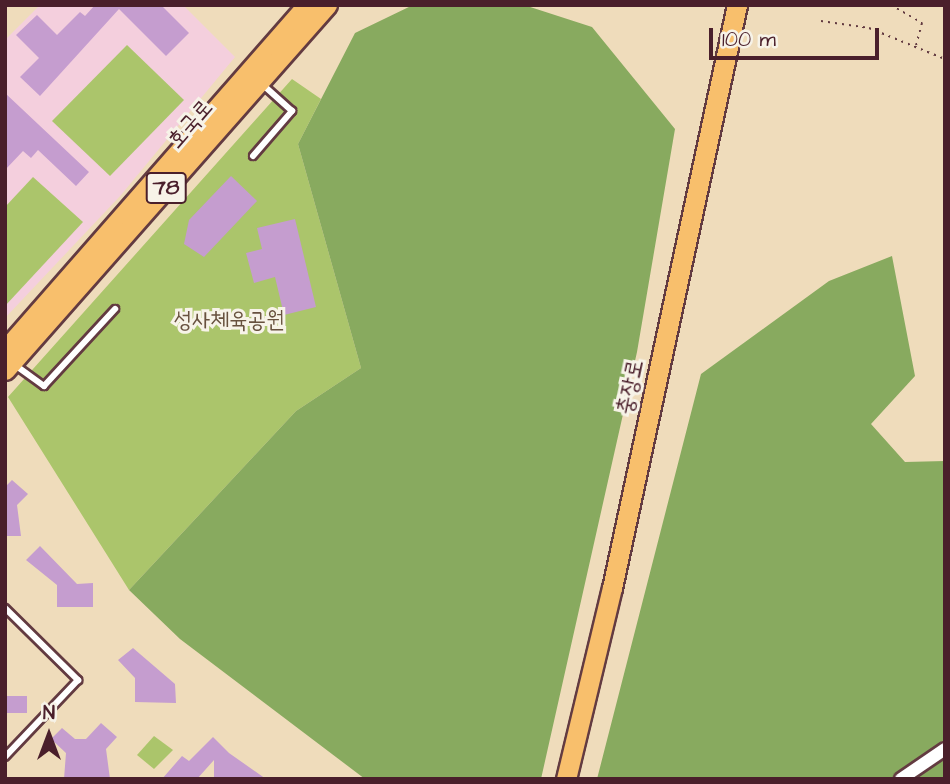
<!DOCTYPE html>
<html>
<head>
<meta charset="utf-8">
<style>
  body { margin:0 }
  #map { position:relative; width:950px; height:784px; overflow:hidden; background:#efdcbb; font-family:"Architects Daughter","Poor Story",sans-serif }
  div>[style] { position:absolute }
  .built>* { inset:0; background:#f4cfdd }
  .green>* { inset:0; background:#abc56b }
  .forest>* { inset:0; background:#88aa5f }
  .building>* { inset:0; background:#c59dcf }
  .path>* { height:2px; margin-top:-1px; transform-origin:0; background:repeating-linear-gradient(90deg,#633b41 0 2px,transparent 0 7px) }
  .roads { filter:drop-shadow(2px 0 #633b41) drop-shadow(-2px 0 #633b41) drop-shadow(0 2px #633b41) drop-shadow(0 -2px #633b41) }
  .service>* { height:6px; margin:-3px; padding:0 3px; transform-origin:3px; border-radius:3px; background:#fff }
  .minor>* { height:12px; margin:-6px; padding:0 6px; transform-origin:6px; border-radius:6px; background:#fff }
  .primary>* { height:19px; margin:-9.5px; padding:0 9.5px; transform-origin:9.5px; border-radius:9.5px; background:#f8bf6c }
  span { translate:-50% -50%; white-space:nowrap; text-align:center; line-height:1.15; -webkit-text-stroke:6px #f7f3e8; paint-order:stroke }
  .shield-label span { padding:2px 5px; background:#f7f3e8; border:2px solid; border-radius:5px; -webkit-text-stroke-width:0 }
  .shield-label { font-size:21px; color:#4a1f2b; font-weight:700 }
  .street-label { font-size:23px; color:#4a1f2b }
  .park-label { font-size:23px; color:#67513e }
  .frame { position:absolute; inset:0; border:7px solid #4a1f2b; pointer-events:none }
  .north { position:absolute; left:14px; top:700px; width:70px; height:70px; -webkit-text-stroke:5px #f7f3e8; paint-order:stroke; rotate:0deg; font-size:19px; font-weight:700; line-height:28px; text-align:center; color:#4a1f2b }
  .north::after { content:''; display:block; margin:auto; width:24px; height:32px; background:#4a1f2b; clip-path:polygon(50% 0,100% 100%,50% 72%,0 100%) }
  .scale { position:absolute; left:709px; top:28px; width:170px; height:32px; box-sizing:border-box; border:4px solid #4a1f2b; border-top:0; padding-left:9px; font-size:21px; line-height:24px; white-space:nowrap; color:#4a1f2b; -webkit-text-stroke:5px #f7f3e8; paint-order:stroke }
</style>
</head>
<body>
<div id="map">
  <div class="built">
    <i style="clip-path:polygon(40px 5px,183px 5px,235px 57px,121px 195px,5px 318px,5px 40px)"></i>
  </div>
  <div class="green">
    <i style="clip-path:polygon(127px 45px,184px 100px,110px 176px,52px 121px)"></i>
    <i style="clip-path:polygon(292px 79px,321px 99px,298px 144px,361px 368px,296px 411px,129px 590px,8px 397px)"></i>
    <i style="clip-path:polygon(33px 177px,83px 222px,5px 306px,5px 207px)"></i>
    <i style="clip-path:polygon(154px 736px,173px 750px,154px 769px,137px 755px)"></i>
  </div>
  <div class="forest">
    <i style="clip-path:polygon(413px 5px,524px 5px,592px 27px,675px 129px,637px 352px,541px 779px,365px 779px,180px 639px,129px 590px,296px 411px,361px 368px,298px 144px,355px 33px)"></i>
    <i style="clip-path:polygon(892px 256px,915px 376px,871px 424px,905px 462px,945px 461px,945px 779px,597px 779px,701px 374px,829px 281px)"></i>
  </div>
  <div class="building">
    <i style="clip-path:polygon(95px 5px,161px 5px,189px 33px,166px 56px,119px 9px,40px 96px,20px 77px,39px 58px,16px 35px,37px 15px,57px 35px,80px 12px,85px 16px)"></i>
    <i style="clip-path:polygon(5px 93px,89px 172px,76px 186px,38px 150px,31px 158px,23px 151px,5px 170px)"></i>
    <i style="clip-path:polygon(231px 176px,257px 201px,204px 257px,184px 244px,189px 220px)"></i>
    <i style="clip-path:polygon(295px 219px,316px 307px,284px 315px,275px 277px,254px 283px,246px 253px,262px 249px,257px 228px)"></i>
    <i style="clip-path:polygon(12px 480px,28px 494px,17px 505px,21px 536px,5px 536px,5px 487px)"></i>
    <i style="clip-path:polygon(40px 546px,77px 584px,93px 583px,93px 607px,57px 607px,57px 585px,26px 560px)"></i>
    <i style="clip-path:polygon(133px 648px,175px 684px,176px 703px,135px 702px,135px 678px,118px 660px)"></i>
    <i style="clip-path:polygon(5px 696px,27px 696px,27px 713px,5px 713px)"></i>
    <i style="clip-path:polygon(101px 723px,117px 737px,106px 749px,110px 779px,64px 779px,66px 753px,51px 739px,62px 728px,75px 739px,86px 739px)"></i>
    <i style="clip-path:polygon(213px 737px,229px 753px,266px 779px,214px 779px,214px 760px,197px 779px,162px 779px,182px 756px,189px 761px)"></i>
  </div>
  <div class="path">
    <i style="left:891px;top:5px;width:36px;rotate:30deg"></i>
    <i style="left:922px;top:23px;width:23px;rotate:105deg"></i>
    <i style="left:821px;top:21px;width:49px;rotate:8.3deg"></i>
    <i style="left:869px;top:28px;width:82px;rotate:22.2deg"></i>
  </div>
  <div class="roads">
    <div class="service">
      <i style="left:253px;top:156px;width:60px;rotate:-49.1deg"></i>
      <i style="left:292px;top:111px;width:40px;rotate:-138deg"></i>
      <i style="left:15px;top:365px;width:36px;rotate:36deg"></i>
      <i style="left:44px;top:386px;width:105px;rotate:-47.3deg"></i>
      <i style="left:5px;top:608px;width:103px;rotate:44.6deg"></i>
      <i style="left:78px;top:680px;width:106px;rotate:133.5deg"></i>
    </div>
    <div class="minor">
      <i style="left:901px;top:779px;width:53px;rotate:-34.3deg"></i>
    </div>
    <div class="primary">
      <i style="left:5px;top:350px;width:459px;rotate:-48.8deg"></i>
      <i style="left:5px;top:370px;width:487px;rotate:-48.6deg"></i>
      <i style="left:566px;top:779px;width:196px;rotate:-76.5deg"></i>
      <i style="left:612px;top:588px;width:596px;rotate:-77.9deg"></i>
    </div>
  </div>
  <div class="shield-label">
    <span style="left:166px;top:188px">78</span>
  </div>
  <div class="street-label">
    <span style="left:190px;top:124px;rotate:-49deg">호국로</span>
    <span style="left:630px;top:387px;rotate:-78deg">충장로</span>
  </div>
  <div class="park-label">
    <span style="left:229px;top:320px">성사체육공원</span>
  </div>
  <div class="frame"></div>
  <div class="north">N</div>
  <div class="scale">100 m</div>
</div>
</body>
</html>
